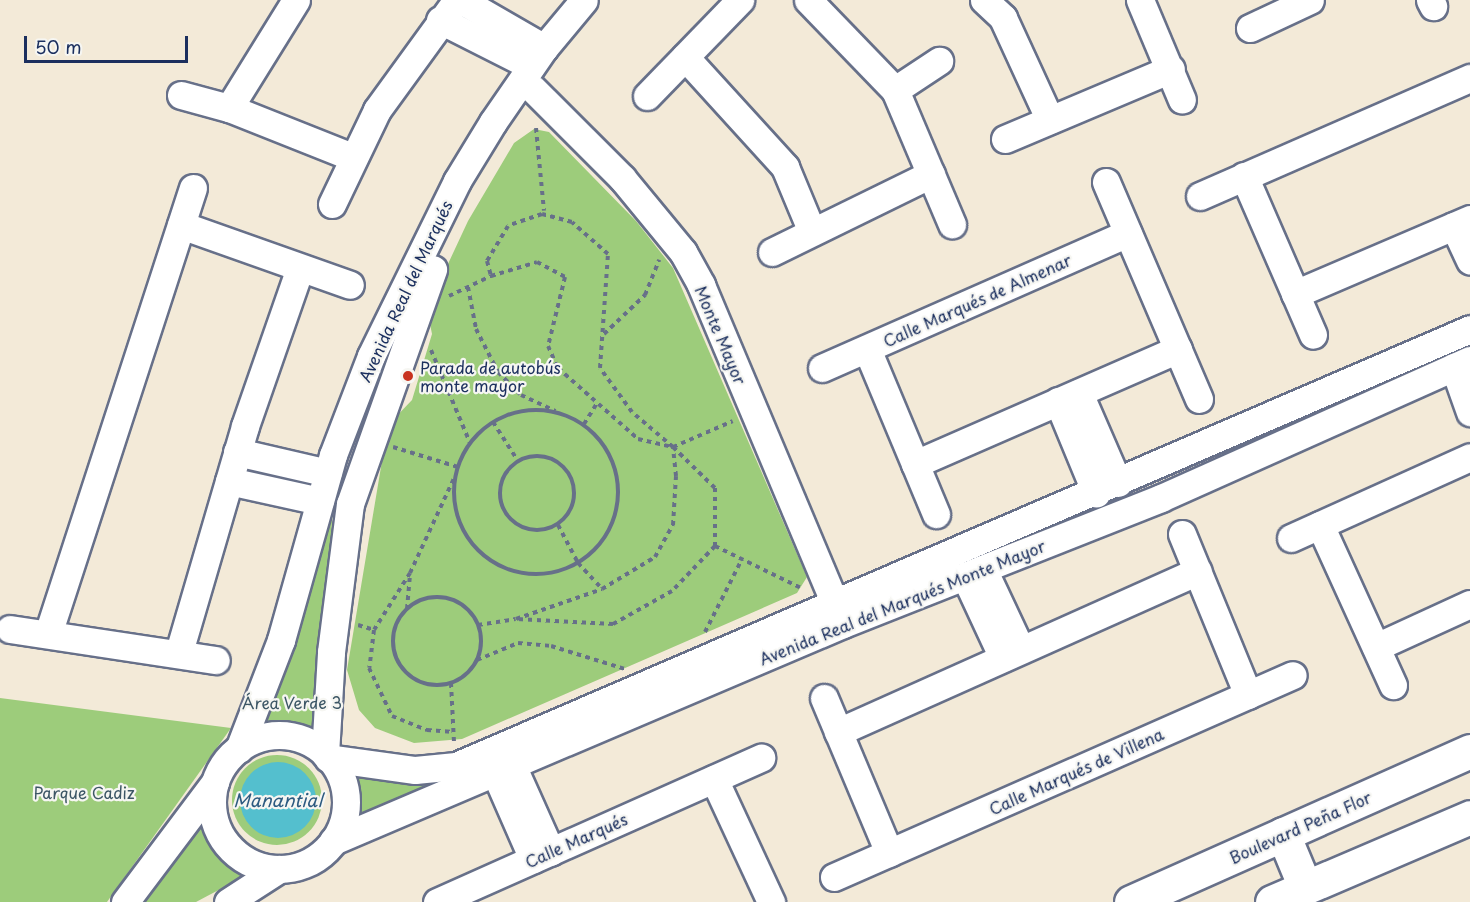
<!DOCTYPE html>
<html>
<head>
<meta charset="utf-8">
<style>
  body { margin:0 }
  #map { position:relative; width:1470px; height:902px; overflow:hidden; background:#f3ead8; font-family:"Playpen Sans",sans-serif }
  div>[style] { position:absolute }
  .green>* { inset:0; background:#9dcc7b }
  .round { border-radius:50% }
  .water>* { inset:0; background:#54bfce }
  .path>* { height:4px; margin-top:-2px; transform-origin:0; background:repeating-linear-gradient(90deg,#677089 0 4.5px,transparent 0 9px) }
  .path>.ring { margin:-2px; padding:0; box-sizing:content-box; background:none; border:4px solid #677089; border-radius:50% }
  .roads { filter:drop-shadow(2px 0 #677089) drop-shadow(-2px 0 #677089) drop-shadow(0 2px #677089) drop-shadow(0 -2px #677089) }
  .minor>* { height:27px; margin:-13.5px; padding:0 13.5px; transform-origin:13.5px; border-radius:13.5px; background:#fff }
  .minor>.ring { margin:-13.5px; padding:0; box-sizing:content-box; background:none; border:27px solid #fff; border-radius:50% }
  .major>* { height:33px; margin:-16.5px; padding:0 16.5px; transform-origin:16.5px; border-radius:16.5px; background:#fff }
  .dots>* { width:16px; height:16px; translate:-50% -50%; box-sizing:border-box; border:3px solid #f6f6f2; border-radius:50% }
  span { translate:-50% -50%; white-space:nowrap; text-align:center; line-height:1.15; -webkit-text-stroke:4.5px #f6f6f2; paint-order:stroke }
  .street-label { font-size:16px; color:#1b2f5e }
  .poi-label { font-size:16px; color:#1b2f5e }
  .left { translate:0 -50%; text-align:left }
  .park-label { font-size:16px; color:#3c5665 }
  .water-label { font-size:18px; color:#2c5a80; font-style:italic }
  .scale { position:absolute; left:24px; top:36px; width:164px; height:27px; box-sizing:border-box; border:3px solid #1b2f5e; border-top:0; padding-left:8px; font-size:18px; line-height:21px; white-space:nowrap; color:#1b2f5e; -webkit-text-stroke:4px #f6f6f2; paint-order:stroke }
</style>
</head>
<body>
<div id="map">
  <div class="green">
    <i style="clip-path:polygon(534px 129px,549px 132px,636px 221px,673px 268px,807px 577px,797px 593px,462px 739px,414px 743px,375px 728px,359px 710px,347px 670px,384px 449px,390px 423px,412px 400px,432px 334px,427px 309px,468px 221px,514px 143px)"></i>
    <i style="clip-path:polygon(333px 508px,317px 739px,293px 730px,253px 733px)"></i>
    <i style="clip-path:polygon(0 698px,231px 728px,107px 902px,0 902px)"></i>
    <i class="round" style="left:232px;top:755px;width:90px;height:90px"></i>
    <i style="clip-path:polygon(344px 767px,468px 770px,347px 827px,351px 797px)"></i>
    <i style="clip-path:polygon(198px 821px,222px 855px,245px 872px,243px 877px,196px 902px,136px 902px)"></i>
  </div>
  <div class="water">
    <i class="round" style="left:240px;top:762px;width:76px;height:76px"></i>
  </div>
  <div class="path">
    <i style="left:536px;top:128px;width:83px;rotate:84.5deg"></i>
    <i style="left:468px;top:287px;width:43px;rotate:79.2deg"></i>
    <i style="left:476px;top:329px;width:48px;rotate:62.9deg"></i>
    <i style="left:498px;top:372px;width:33px;rotate:45deg"></i>
    <i style="left:521px;top:395px;width:38px;rotate:25deg"></i>
    <i style="left:449px;top:296px;width:47px;rotate:-25.5deg"></i>
    <i style="left:491px;top:276px;width:48px;rotate:-16.9deg"></i>
    <i style="left:537px;top:262px;width:32px;rotate:28deg"></i>
    <i style="left:565px;top:277px;width:71px;rotate:103.8deg"></i>
    <i style="left:548px;top:346px;width:24px;rotate:66deg"></i>
    <i style="left:558px;top:368px;width:107px;rotate:41.6deg"></i>
    <i style="left:638px;top:439px;width:36px;rotate:13deg"></i>
    <i style="left:673px;top:447px;width:54px;rotate:-139.5deg"></i>
    <i style="left:632px;top:412px;width:54px;rotate:-126deg"></i>
    <i style="left:600px;top:368px;width:114px;rotate:-86deg"></i>
    <i style="left:608px;top:254px;width:48px;rotate:-138.4deg"></i>
    <i style="left:572px;top:222px;width:31px;rotate:-165deg"></i>
    <i style="left:542px;top:214px;width:36px;rotate:161deg"></i>
    <i style="left:508px;top:226px;width:41px;rotate:121deg"></i>
    <i style="left:487px;top:261px;width:16px;rotate:75deg"></i>
    <i style="left:604px;top:334px;width:57px;rotate:-43.6deg"></i>
    <i style="left:645px;top:295px;width:38px;rotate:-68deg"></i>
    <i style="left:431px;top:350px;width:101px;rotate:67.2deg"></i>
    <i class="ring" style="left:454px;top:410px;width:160px;height:160px"></i>
    <i style="left:493px;top:422px;width:46px;rotate:57.3deg"></i>
    <i style="left:584px;top:424px;width:25px;rotate:-58deg"></i>
    <i style="left:393px;top:447px;width:68px;rotate:17.1deg"></i>
    <i style="left:673px;top:447px;width:59px;rotate:44.3deg"></i>
    <i style="left:715px;top:488px;width:58px;rotate:90deg"></i>
    <i style="left:715px;top:546px;width:62px;rotate:133.7deg"></i>
    <i style="left:672px;top:591px;width:68px;rotate:150.8deg"></i>
    <i style="left:613px;top:624px;width:97px;rotate:-177deg"></i>
    <i style="left:516px;top:619px;width:91px;rotate:-19.2deg"></i>
    <i style="left:602px;top:589px;width:62px;rotate:-31.1deg"></i>
    <i style="left:655px;top:557px;width:37px;rotate:-61deg"></i>
    <i style="left:673px;top:525px;width:49px;rotate:-86.5deg"></i>
    <i style="left:676px;top:476px;width:29px;rotate:-96deg"></i>
    <i style="left:673px;top:447px;width:65px;rotate:-23.4deg"></i>
    <i class="ring" style="left:500px;top:456px;width:70px;height:70px"></i>
    <i style="left:558px;top:525px;width:43px;rotate:62.2deg"></i>
    <i style="left:578px;top:563px;width:35px;rotate:47deg"></i>
    <i style="left:715px;top:546px;width:98px;rotate:26deg"></i>
    <i style="left:410px;top:573px;width:105px;rotate:-65.1deg"></i>
    <i class="ring" style="left:393px;top:597px;width:84px;height:84px"></i>
    <i style="left:407px;top:609px;width:36px;rotate:-85deg"></i>
    <i style="left:410px;top:573px;width:67px;rotate:122.3deg"></i>
    <i style="left:374px;top:630px;width:38px;rotate:97deg"></i>
    <i style="left:369px;top:668px;width:53px;rotate:64.4deg"></i>
    <i style="left:392px;top:716px;width:38px;rotate:22deg"></i>
    <i style="left:427px;top:730px;width:27px;rotate:4deg"></i>
    <i style="left:358px;top:625px;width:17px;rotate:17deg"></i>
    <i style="left:478px;top:625px;width:38px;rotate:-9deg"></i>
    <i style="left:705px;top:632px;width:82px;rotate:-63.1deg"></i>
    <i style="left:477px;top:660px;width:44px;rotate:-22.5deg"></i>
    <i style="left:518px;top:643px;width:33px;rotate:5deg"></i>
    <i style="left:551px;top:646px;width:77px;rotate:17.3deg"></i>
    <i style="left:451px;top:683px;width:59px;rotate:87.1deg"></i>
  </div>
  <div class="roads">
    <div class="minor">
      <i style="left:461px;top:0;width:96px;rotate:30deg"></i>
      <i style="left:808px;top:0;width:125px;rotate:46deg"></i>
      <i style="left:895px;top:90px;width:146px;rotate:67deg"></i>
      <i style="left:984px;top:0;width:26px;rotate:43deg"></i>
      <i style="left:1003px;top:18px;width:112px;rotate:65.3deg"></i>
      <i style="left:1140px;top:0;width:108px;rotate:67.2deg"></i>
      <i style="left:1430px;top:0;width:7px;rotate:63deg"></i>
      <i style="left:440px;top:20px;width:102px;rotate:26.8deg"></i>
      <i style="left:1250px;top:28px;width:66px;rotate:-25deg"></i>
      <i style="left:685px;top:57px;width:149px;rotate:47.7deg"></i>
      <i style="left:785px;top:167px;width:70px;rotate:67.4deg"></i>
      <i style="left:533px;top:89px;width:126px;rotate:45deg"></i>
      <i style="left:622px;top:178px;width:96px;rotate:50.5deg"></i>
      <i style="left:683px;top:252px;width:38px;rotate:61deg"></i>
      <i style="left:701px;top:285px;width:363px;rotate:67.2deg"></i>
      <i style="left:895px;top:90px;width:53px;rotate:-33.4deg"></i>
      <i style="left:181px;top:95px;width:50px;rotate:15.2deg"></i>
      <i style="left:229px;top:108px;width:132px;rotate:21.7deg"></i>
      <i style="left:647px;top:96px;width:134px;rotate:-45.9deg"></i>
      <i style="left:229px;top:108px;width:127px;rotate:-58.2deg"></i>
      <i style="left:1005px;top:139px;width:180px;rotate:-22.9deg"></i>
      <i style="left:1244px;top:176px;width:173px;rotate:66.5deg"></i>
      <i style="left:1106px;top:182px;width:236px;rotate:66.8deg"></i>
      <i style="left:1200px;top:196px;width:295px;rotate:-23.6deg"></i>
      <i style="left:332px;top:204px;width:104px;rotate:-64.4deg"></i>
      <i style="left:377px;top:110px;width:136px;rotate:-54deg"></i>
      <i style="left:181px;top:225px;width:179px;rotate:19.5deg"></i>
      <i style="left:1454px;top:226px;width:38px;rotate:65deg"></i>
      <i style="left:772px;top:252px;width:177px;rotate:-26.1deg"></i>
      <i style="left:1295px;top:294px;width:190px;rotate:-23.2deg"></i>
      <i style="left:867px;top:349px;width:179px;rotate:67.3deg"></i>
      <i style="left:1454px;top:367px;width:48px;rotate:70.4deg"></i>
      <i style="left:822px;top:368px;width:334px;rotate:-23.8deg"></i>
      <i style="left:1079px;top:393px;width:98px;rotate:66.6deg"></i>
      <i style="left:1058px;top:401px;width:100px;rotate:67.6deg"></i>
      <i style="left:237px;top:452px;width:93px;rotate:13deg"></i>
      <i style="left:915px;top:464px;width:287px;rotate:-23.6deg"></i>
      <i style="left:229px;top:481px;width:93px;rotate:12.4deg"></i>
      <i style="left:1320px;top:525px;width:176px;rotate:65.5deg"></i>
      <i style="left:1182px;top:534px;width:174px;rotate:67.7deg"></i>
      <i style="left:1291px;top:538px;width:196px;rotate:-24.3deg"></i>
      <i style="left:983px;top:569px;width:89px;rotate:64.9deg"></i>
      <i style="left:965px;top:576px;width:90px;rotate:65.1deg"></i>
      <i style="left:10px;top:629px;width:208px;rotate:8.6deg"></i>
      <i style="left:48px;top:634px;width:469px;rotate:-72deg"></i>
      <i style="left:1376px;top:647px;width:103px;rotate:-24.6deg"></i>
      <i style="left:179px;top:652px;width:235px;rotate:-73.7deg"></i>
      <i style="left:245px;top:426px;width:167px;rotate:-70.8deg"></i>
      <i style="left:824px;top:698px;width:168px;rotate:67.2deg"></i>
      <i style="left:838px;top:732px;width:394px;rotate:-24.1deg"></i>
      <i class="ring" style="left:212px;top:735px;width:107px;height:107px"></i>
      <i style="left:239px;top:749px;width:117px;rotate:-68.9deg"></i>
      <i style="left:281px;top:640px;width:192px;rotate:-74.3deg"></i>
      <i style="left:333px;top:455px;width:106px;rotate:-69deg"></i>
      <i style="left:371px;top:356px;width:195px;rotate:-63.8deg"></i>
      <i style="left:457px;top:181px;width:69px;rotate:-58.6deg"></i>
      <i style="left:493px;top:122px;width:90px;rotate:-55.4deg"></i>
      <i style="left:544px;top:48px;width:62px;rotate:-50.2deg"></i>
      <i style="left:325px;top:754px;width:102px;rotate:-86.6deg"></i>
      <i style="left:331px;top:652px;width:149px;rotate:-82.7deg"></i>
      <i style="left:350px;top:504px;width:249px;rotate:-70.5deg"></i>
      <i style="left:328px;top:758px;width:88px;rotate:7.9deg"></i>
      <i style="left:415px;top:770px;width:41px;rotate:-5.6deg"></i>
      <i style="left:456px;top:766px;width:1104px;rotate:-23.31deg"></i>
      <i style="left:512px;top:765px;width:95px;rotate:65.9deg"></i>
      <i style="left:495px;top:772px;width:95px;rotate:66.4deg"></i>
      <i style="left:714px;top:779px;width:136px;rotate:65.1deg"></i>
      <i style="left:333px;top:841px;width:554px;rotate:-23.05deg"></i>
      <i style="left:843px;top:624px;width:342px;rotate:-21.6deg"></i>
      <i style="left:1161px;top:498px;width:338px;rotate:-24.1deg"></i>
      <i style="left:834px;top:877px;width:501px;rotate:-23.75deg"></i>
      <i style="left:125px;top:902px;width:150px;rotate:-53.1deg"></i>
      <i style="left:228px;top:902px;width:61px;rotate:-32.9deg"></i>
      <i style="left:437px;top:902px;width:355px;rotate:-24deg"></i>
    </div>
    <div class="major">
      <i style="left:1283px;top:834px;width:57px;rotate:67.5deg"></i>
      <i style="left:1131px;top:902px;width:371px;rotate:-24deg"></i>
      <i style="left:1272px;top:902px;width:215px;rotate:-23.2deg"></i>
    </div>
  </div>
  <div class="dots">
    <i style="left:408px;top:376px;background:#c8321e"></i>
  </div>
  <div class="street-label">
    <span style="left:405px;top:291px;rotate:-65deg">Avenida Real del Marqués</span>
    <span style="left:977px;top:300px;rotate:-24deg">Calle Marqués de Almenar</span>
    <span style="left:721px;top:335px;rotate:67deg">Monte Mayor</span>
    <span style="left:902px;top:602px;rotate:-22deg">Avenida Real del Marqués Monte Mayor</span>
    <span style="left:1076px;top:771px;rotate:-24deg">Calle Marqués de Villena</span>
    <span style="left:1300px;top:827px;rotate:-24deg">Boulevard Peña Flor</span>
    <span style="left:576px;top:840px;rotate:-24deg">Calle Marqués</span>
  </div>
  <div class="poi-label">
    <span class="left" style="left:420px;top:376px">Parada de autobús<br>monte mayor</span>
  </div>
  <div class="park-label">
    <span style="left:292px;top:702px">Área Verde 3</span>
    <span style="left:84px;top:792px">Parque Cadiz</span>
  </div>
  <div class="water-label">
    <span style="left:278px;top:800px">Manantial</span>
  </div>
  <div class="scale">50 m</div>
</div>
</body>
</html>
